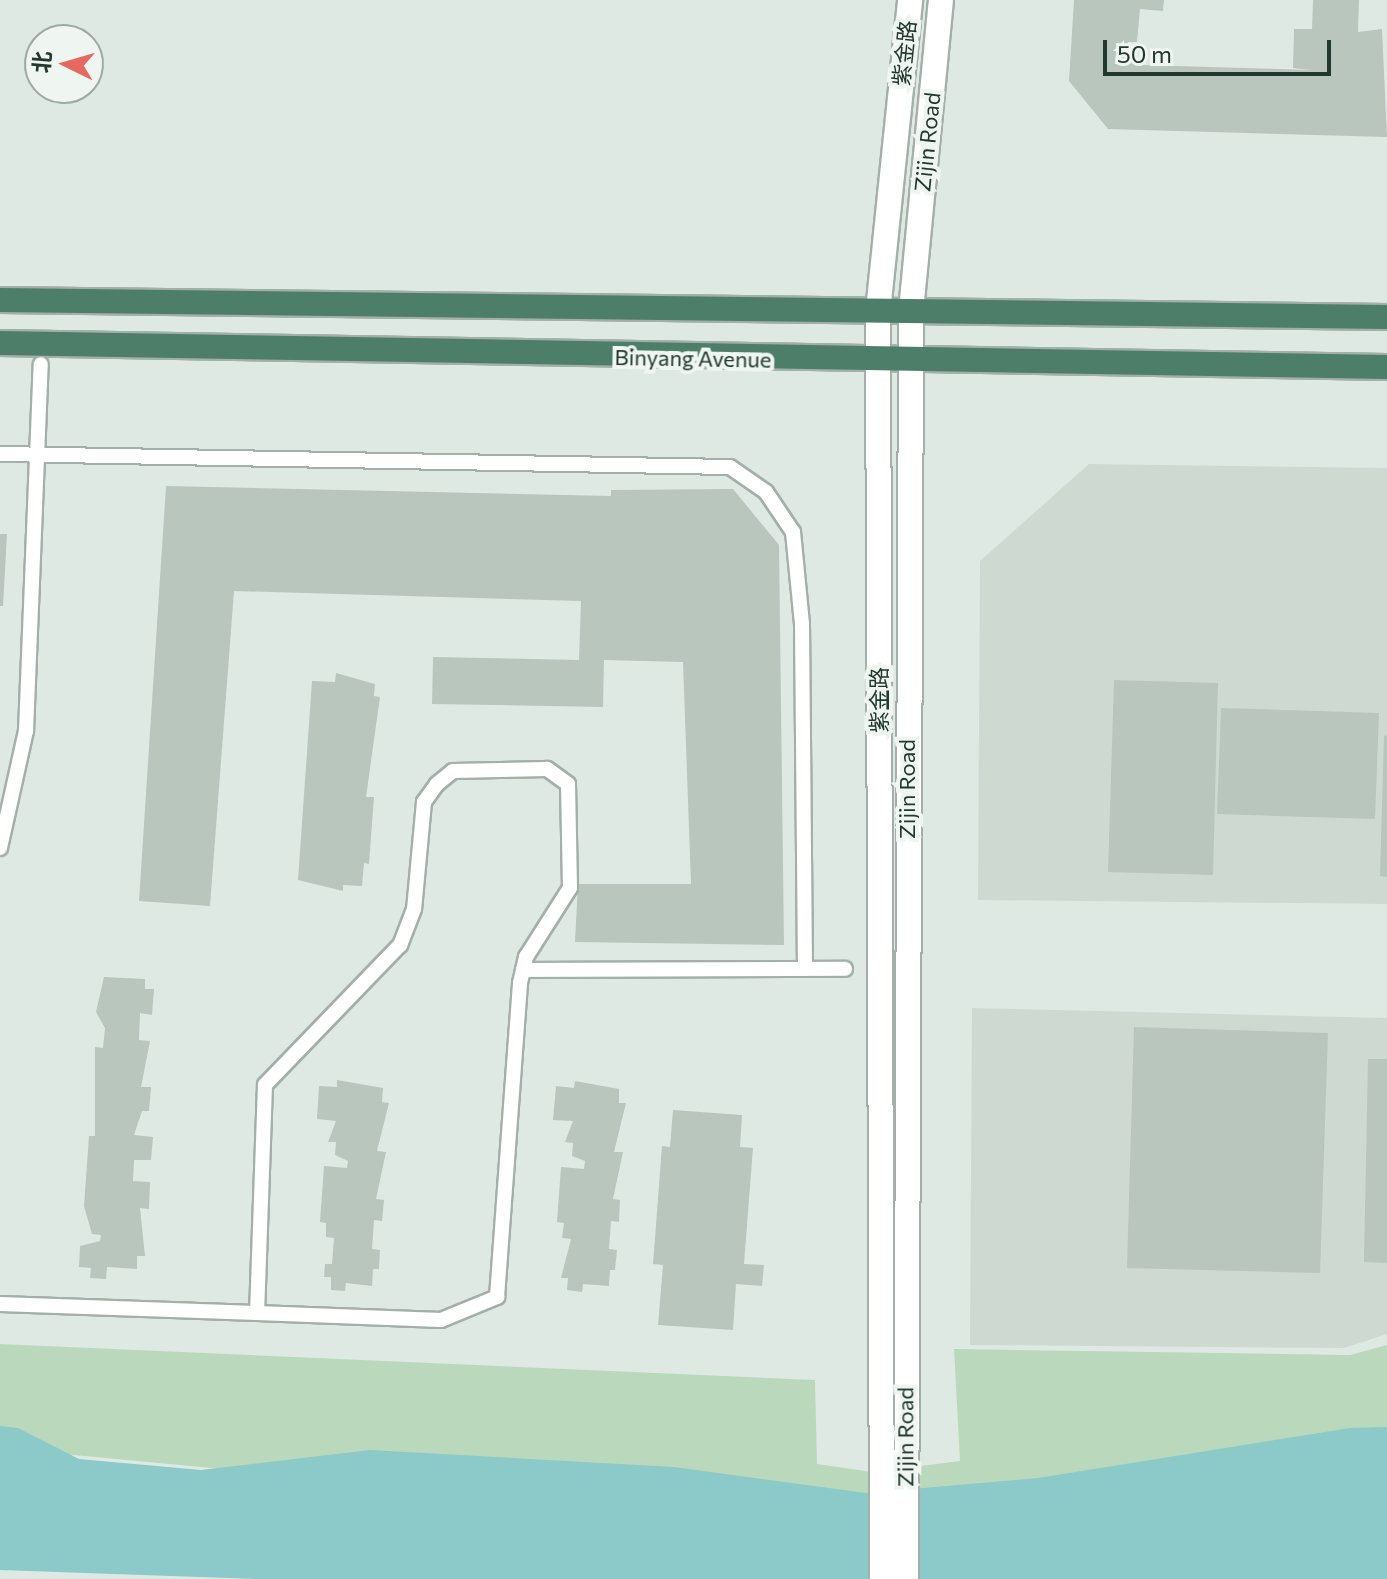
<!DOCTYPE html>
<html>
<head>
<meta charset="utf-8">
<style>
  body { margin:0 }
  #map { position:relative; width:1387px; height:1579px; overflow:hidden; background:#dfe9e3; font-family:Commissioner,"Noto Sans SC",sans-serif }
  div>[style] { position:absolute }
  .built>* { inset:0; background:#ced9d2 }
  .green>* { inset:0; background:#bad9bc }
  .water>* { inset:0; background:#8bcac8 }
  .building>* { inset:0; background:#b8c6be }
  .roads { filter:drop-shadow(2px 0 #a3b0a9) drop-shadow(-2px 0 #a3b0a9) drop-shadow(0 2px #a3b0a9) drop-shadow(0 -2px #a3b0a9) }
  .service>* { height:14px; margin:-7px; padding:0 7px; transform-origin:7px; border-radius:7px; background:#fff }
  .tertiary>* { height:24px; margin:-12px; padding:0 12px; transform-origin:12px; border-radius:12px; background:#fff }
  .trunk>* { height:24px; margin:-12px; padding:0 12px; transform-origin:12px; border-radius:12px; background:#4c7e69 }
  span { translate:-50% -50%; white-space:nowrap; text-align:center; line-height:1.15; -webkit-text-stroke:8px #eff6f1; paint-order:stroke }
  .street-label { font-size:22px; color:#22382e }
  .north { position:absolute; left:24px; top:24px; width:80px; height:80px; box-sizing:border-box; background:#eff6f1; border:2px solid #9daaa3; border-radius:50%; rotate:275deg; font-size:22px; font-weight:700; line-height:32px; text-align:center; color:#22382e }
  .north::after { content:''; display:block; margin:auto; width:28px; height:36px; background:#e66960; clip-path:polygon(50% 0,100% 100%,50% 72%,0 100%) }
  .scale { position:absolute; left:1103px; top:40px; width:228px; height:36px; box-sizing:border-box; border:4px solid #22382e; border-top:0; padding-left:10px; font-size:24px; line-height:28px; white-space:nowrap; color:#22382e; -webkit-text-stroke:6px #eff6f1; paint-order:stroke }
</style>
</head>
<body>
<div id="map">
  <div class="built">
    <i style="clip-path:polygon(1089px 464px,1387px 468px,1387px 904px,978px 900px,980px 561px)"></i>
    <i style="clip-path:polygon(972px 1008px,1387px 1018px,1387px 1334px,1344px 1348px,970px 1345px)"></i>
  </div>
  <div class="green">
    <i style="clip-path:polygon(0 1344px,815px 1380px,817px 1464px,872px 1472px,960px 1461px,954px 1349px,1350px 1355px,1387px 1345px,1387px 1579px,0 1448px)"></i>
  </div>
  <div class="water">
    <i style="clip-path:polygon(0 1426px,18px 1428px,79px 1459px,201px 1470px,370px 1450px,674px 1467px,866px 1493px,1038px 1478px,1350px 1428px,1387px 1427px,1387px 1579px,257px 1579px,0 1570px)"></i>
  </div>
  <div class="building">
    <i style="clip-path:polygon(1074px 0,1164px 0,1163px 11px,1140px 9px,1137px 42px,1128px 42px,1126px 59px,1140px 65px,1311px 70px,1293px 68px,1294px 29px,1312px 29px,1313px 0,1359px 0,1358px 32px,1382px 29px,1387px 137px,1108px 129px,1069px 81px)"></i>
    <i style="clip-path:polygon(166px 486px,611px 496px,611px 490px,733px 489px,779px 545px,784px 945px,575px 942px,578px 884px,691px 884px,683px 662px,604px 660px,603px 707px,432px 704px,433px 657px,579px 660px,581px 601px,234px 591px,210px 906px,139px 901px)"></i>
    <i style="clip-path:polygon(0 534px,7px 534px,3px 606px,0 606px)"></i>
    <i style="clip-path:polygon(336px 673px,375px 684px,374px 696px,380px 697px,366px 797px,374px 797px,369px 864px,364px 863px,362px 886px,343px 885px,343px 891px,298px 880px,312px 681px,335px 682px)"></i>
    <i style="clip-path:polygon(1114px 680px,1218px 683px,1213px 875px,1108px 872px)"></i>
    <i style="clip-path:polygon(1221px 708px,1379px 713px,1375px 819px,1217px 814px)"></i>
    <i style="clip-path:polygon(1384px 735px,1387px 736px,1387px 877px,1380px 876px)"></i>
    <i style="clip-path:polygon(104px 977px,145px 979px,145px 989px,154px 989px,152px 1015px,140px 1013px,139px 1040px,150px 1041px,141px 1087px,151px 1087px,149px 1111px,142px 1111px,134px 1135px,153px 1137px,151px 1160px,134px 1160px,133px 1181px,150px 1182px,149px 1209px,140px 1208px,145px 1256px,137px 1256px,137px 1269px,107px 1267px,106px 1279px,90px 1278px,91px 1268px,79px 1267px,80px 1246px,100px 1241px,101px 1235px,92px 1234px,84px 1206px,89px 1136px,95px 1136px,95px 1047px,103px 1048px,105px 1028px,96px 1012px)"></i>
    <i style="clip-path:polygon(1134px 1027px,1328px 1033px,1320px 1273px,1127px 1268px)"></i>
    <i style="clip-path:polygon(1368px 1059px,1387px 1059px,1387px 1263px,1364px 1262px)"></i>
    <i style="clip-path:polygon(337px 1080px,383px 1088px,382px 1102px,389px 1103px,377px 1151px,386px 1152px,376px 1199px,384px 1200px,382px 1221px,374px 1220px,372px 1249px,380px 1250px,379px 1269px,373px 1269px,372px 1286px,346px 1283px,345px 1291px,331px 1290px,331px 1277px,324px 1277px,325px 1264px,332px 1264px,334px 1238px,326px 1237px,326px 1223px,320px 1222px,324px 1166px,347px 1168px,348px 1161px,335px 1155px,336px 1142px,328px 1142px,336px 1121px,317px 1119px,319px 1086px,337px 1087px)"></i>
    <i style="clip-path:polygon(575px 1081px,619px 1089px,619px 1103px,626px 1103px,614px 1152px,623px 1152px,613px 1199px,620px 1200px,619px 1222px,611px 1221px,609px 1249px,617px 1250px,615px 1270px,610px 1270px,609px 1286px,583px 1284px,582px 1292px,567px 1290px,568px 1278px,561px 1278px,571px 1239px,562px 1238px,564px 1223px,557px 1222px,561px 1167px,584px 1169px,585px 1161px,572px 1156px,573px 1143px,565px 1142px,573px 1121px,553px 1120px,556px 1086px,574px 1088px)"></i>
    <i style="clip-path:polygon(673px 1110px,742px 1115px,740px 1147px,753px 1148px,744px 1264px,764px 1265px,762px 1286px,736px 1284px,733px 1330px,658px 1325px,663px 1265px,653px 1264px,662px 1146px,670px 1147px)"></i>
  </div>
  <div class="roads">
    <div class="service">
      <i style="left:0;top:454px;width:730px;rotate:1.02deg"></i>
      <i style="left:730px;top:467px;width:44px;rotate:34.8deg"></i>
      <i style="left:766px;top:492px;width:48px;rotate:56deg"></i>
      <i style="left:793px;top:532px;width:92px;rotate:84.4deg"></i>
      <i style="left:802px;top:624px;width:345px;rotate:89.5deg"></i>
      <i style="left:0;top:848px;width:120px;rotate:-77.5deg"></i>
      <i style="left:26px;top:731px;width:367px;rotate:-87.7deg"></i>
      <i style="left:523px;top:970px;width:322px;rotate:-0.2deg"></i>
      <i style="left:0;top:1304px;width:257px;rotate:2deg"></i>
      <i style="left:257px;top:1313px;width:184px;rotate:2.2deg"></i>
      <i style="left:441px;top:1320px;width:61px;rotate:-22.3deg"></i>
      <i style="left:497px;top:1297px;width:315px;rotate:-85.8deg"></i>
      <i style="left:520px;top:983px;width:27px;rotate:-77deg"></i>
      <i style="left:526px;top:957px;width:82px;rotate:-57.5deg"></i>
      <i style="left:570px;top:888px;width:104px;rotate:-91.1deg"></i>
      <i style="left:568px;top:784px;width:26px;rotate:-144deg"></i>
      <i style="left:547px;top:769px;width:94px;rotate:178.8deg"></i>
      <i style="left:453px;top:771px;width:21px;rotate:141deg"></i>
      <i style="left:437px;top:784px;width:22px;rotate:126deg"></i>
      <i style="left:424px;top:802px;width:107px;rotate:95.3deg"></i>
      <i style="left:414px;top:909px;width:39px;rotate:111deg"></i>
      <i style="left:400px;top:945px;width:194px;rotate:134deg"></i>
      <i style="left:265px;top:1085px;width:228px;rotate:92deg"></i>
    </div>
    <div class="tertiary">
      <i style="left:882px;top:1579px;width:1268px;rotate:-90.18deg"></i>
      <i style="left:878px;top:311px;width:313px;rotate:-84.1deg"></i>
      <i style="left:906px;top:1579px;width:1268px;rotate:-89.77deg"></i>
      <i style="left:911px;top:311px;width:312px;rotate:-84.5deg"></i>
    </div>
    <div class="trunk">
      <i style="left:0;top:300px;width:1387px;rotate:0.7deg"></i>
      <i style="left:0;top:343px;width:1387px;rotate:0.99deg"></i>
    </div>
  </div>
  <div class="street-label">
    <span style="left:904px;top:53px;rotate:-84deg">紫金路</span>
    <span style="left:927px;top:142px;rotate:-84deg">Zijin Road</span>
    <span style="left:693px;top:358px;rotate:1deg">Binyang Avenue</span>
    <span style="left:879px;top:700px;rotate:-90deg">紫金路</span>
    <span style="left:907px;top:789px;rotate:-90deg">Zijin Road</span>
    <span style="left:905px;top:1437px;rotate:-90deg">Zijin Road</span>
  </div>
  <div class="north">北</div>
  <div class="scale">50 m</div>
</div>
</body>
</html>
